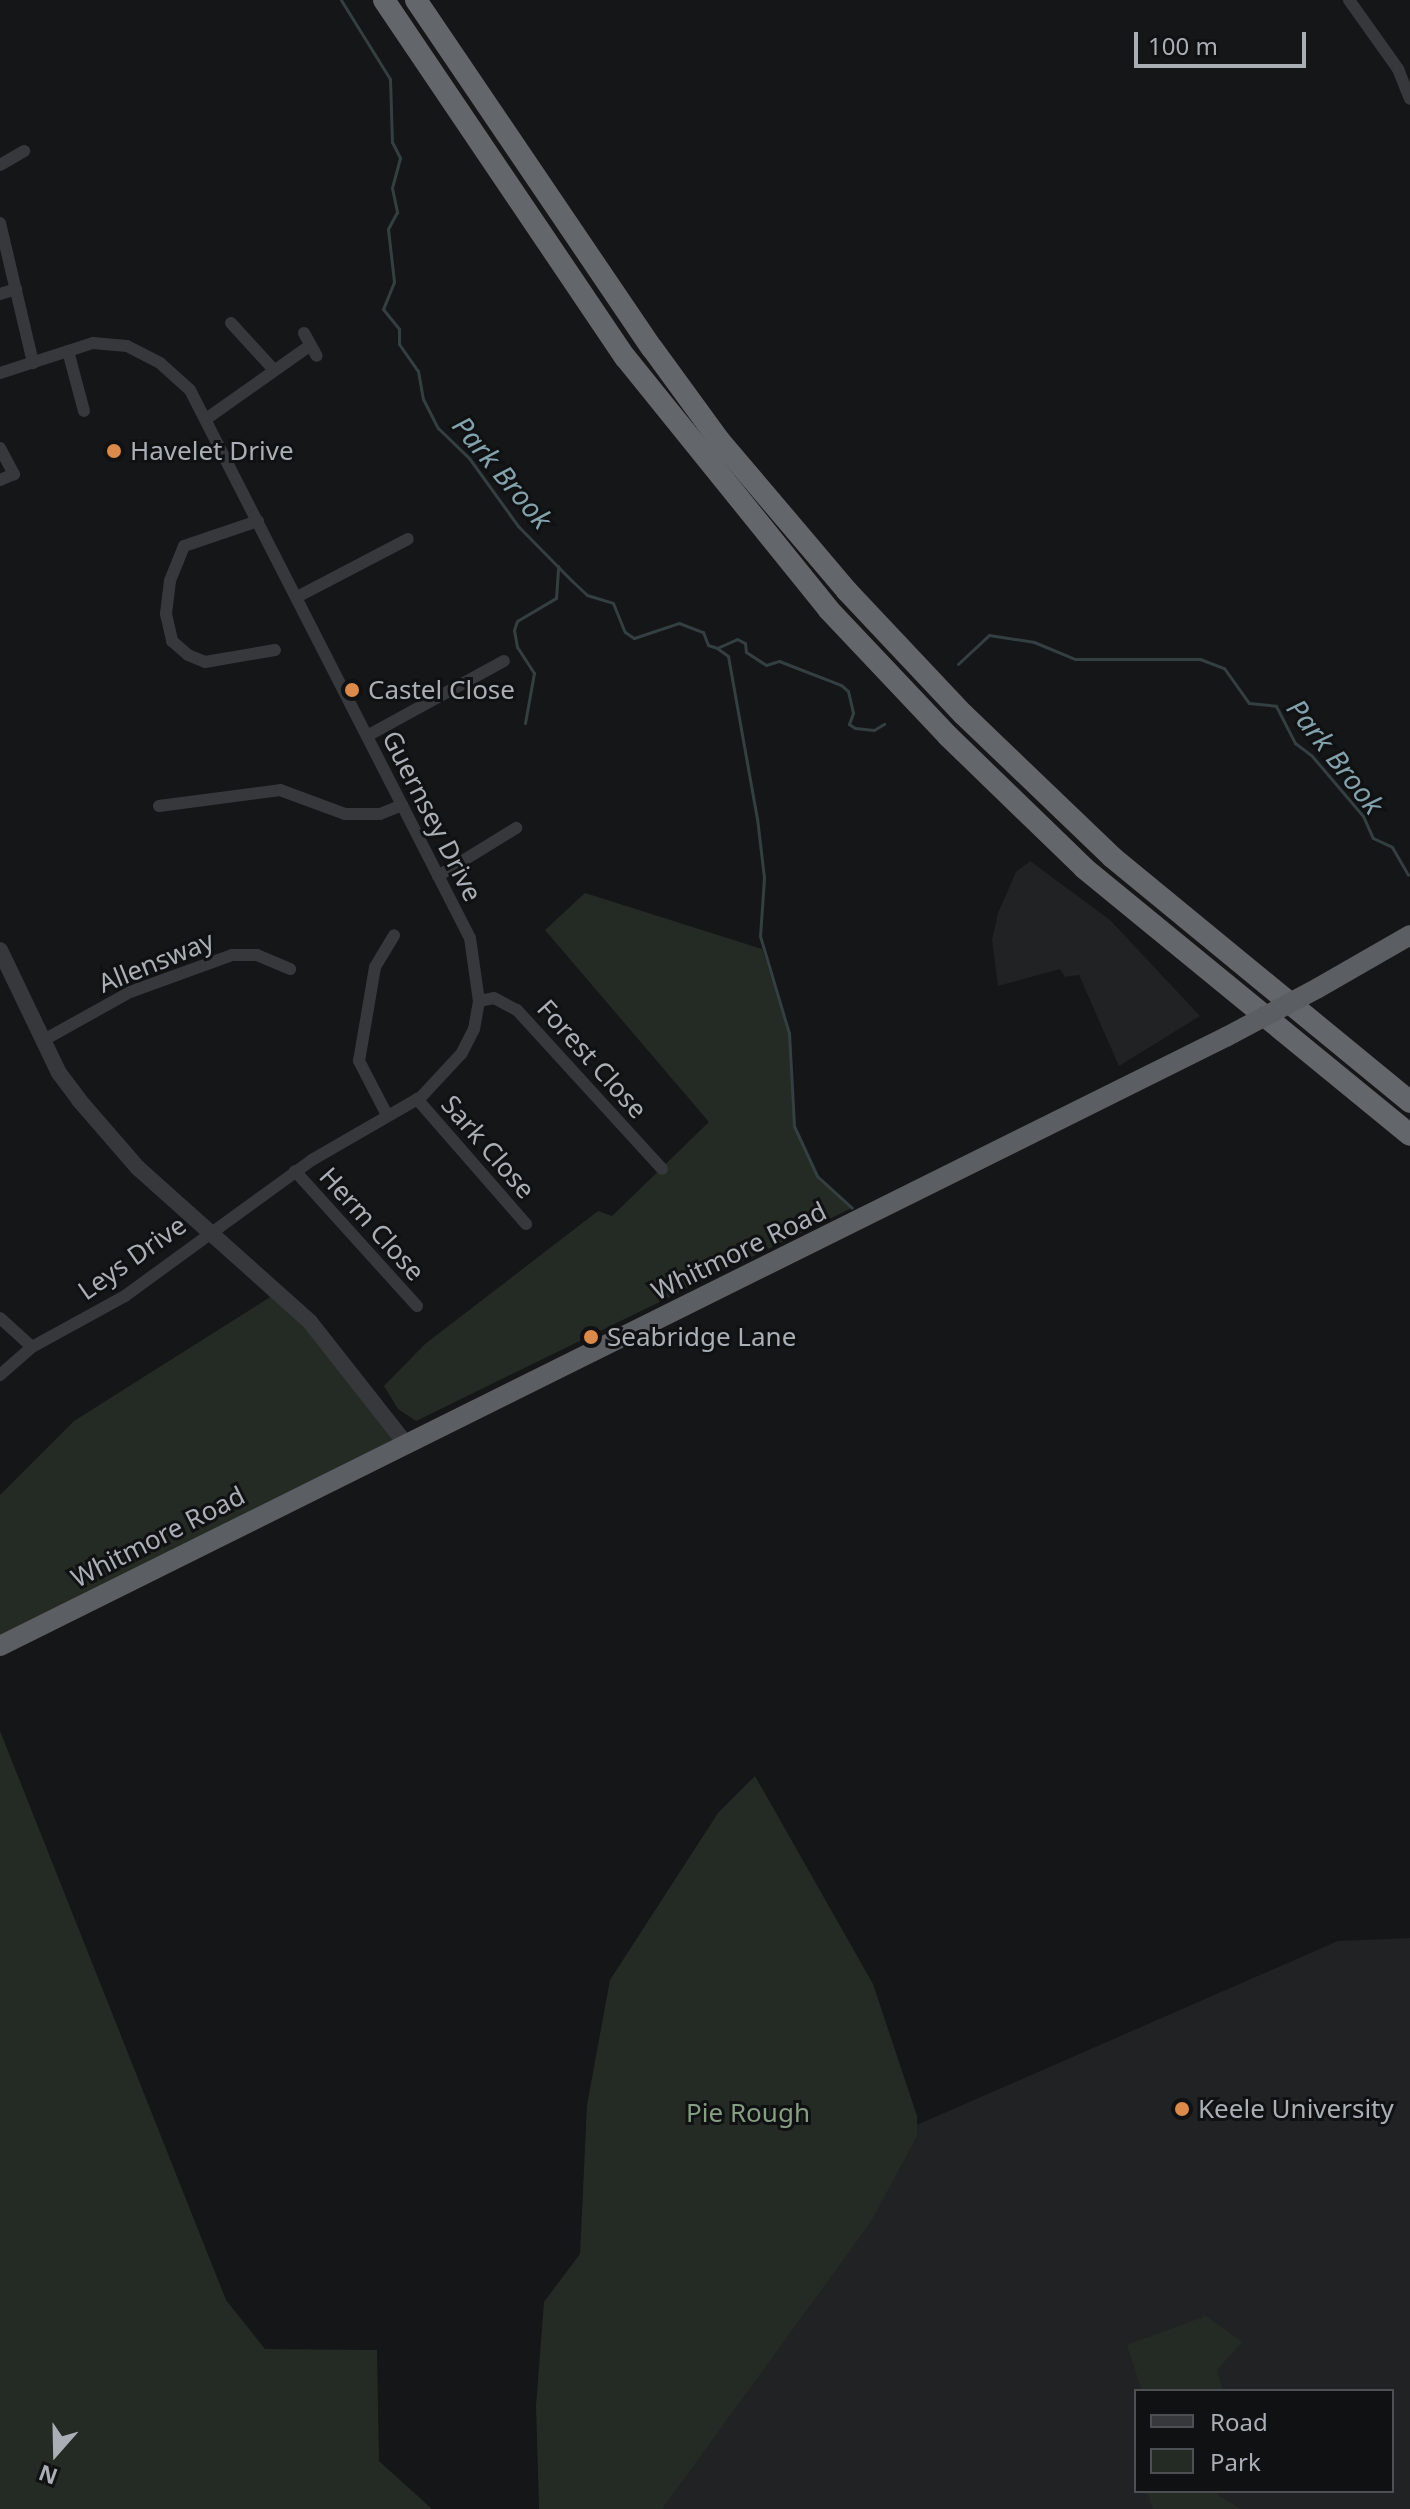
<!DOCTYPE html>
<html>
<head>
<meta charset="utf-8">
<style>
  body { margin:0 }
  #map { position:relative; width:1410px; height:2509px; overflow:hidden; background:#151617; font-family:"Noto Sans",sans-serif }
  div>[style] { position:absolute }
  .built>* { inset:0; background:#212224 }
  .green>* { inset:0; background:#242b24 }
  .stream>* { height:3px; margin:-1.5px; padding:0 1.5px; transform-origin:1.5px; border-radius:1.5px; background:#343f42 }
  .minor>* { height:12px; margin:-6px; padding:0 6px; transform-origin:6px; border-radius:6px; background:#37383b }
  .tertiary>* { height:16px; margin:-8px; padding:0 8px; transform-origin:8px; border-radius:8px; background:#37383b }
  .trunk>* { height:20px; margin:-10px; padding:0 10px; transform-origin:10px; border-radius:10px; background:#5b5e63 }
  .motorway>* { height:22px; margin:-11px; padding:0 11px; transform-origin:11px; border-radius:11px; background:#63676c }
  .trunk-bridge>* { height:20px; margin:-10px; padding:0 10px; transform-origin:10px; border-radius:10px; background:#5b5e63 }
  .dots>* { width:22px; height:22px; translate:-50% -50%; box-sizing:border-box; border:4px solid #101112; border-radius:50% }
  span { translate:-50% -50%; white-space:nowrap; text-align:center; line-height:1.15; -webkit-text-stroke:6px #101112; paint-order:stroke }
  .poi-label { font-size:26px; color:#a9afb5 }
  .left { translate:0 -50%; text-align:left }
  .street-label { font-size:26px; color:#a9afb5 }
  .park-label { font-size:26px; color:#869e82 }
  .water-label { font-size:28px; color:#84a2ac; font-style:italic }
  .legend { position:absolute; left:1134px; top:2389px; width:260px; height:104px; box-sizing:border-box; background:#101112; border:2px solid #4d5053; margin:0; padding:10px 14px; list-style:none; font-size:24px; color:#a9afb5 }
  .legend li { display:flex; align-items:center; gap:16px; height:40px }
  .legend b { width:40px; border:2px solid #4d5053 }
  .north { position:absolute; left:16px; top:2413px; width:80px; height:80px; -webkit-text-stroke:6px #101112; paint-order:stroke; rotate:200deg; font-size:22px; font-weight:700; line-height:32px; text-align:center; color:#a9afb5 }
  .north::after { content:''; display:block; margin:auto; width:28px; height:36px; background:#a9afb5; clip-path:polygon(50% 0,100% 100%,50% 72%,0 100%) }
  .scale { position:absolute; left:1134px; top:32px; width:172px; height:36px; box-sizing:border-box; border:4px solid #a9afb5; border-top:0; padding-left:10px; font-size:24px; line-height:28px; white-space:nowrap; color:#a9afb5; -webkit-text-stroke:6px #101112; paint-order:stroke }
</style>
</head>
<body>
<div id="map">
  <div class="built">
    <i style="clip-path:polygon(1030px 861px,1110px 920px,1200px 1016px,1119px 1066px,1079px 975px,1065px 977px,1060px 969px,998px 986px,992px 940px,998px 913px,1016px 872px)"></i>
    <i style="clip-path:polygon(evenodd,1410px 1938px,1410px 2509px,558px 2509px,571px 2276px,1338px 1941px,1410px 1938px,1136px 2391px,1392px 2391px,1392px 2491px,1136px 2491px,1136px 2391px)"></i>
  </div>
  <div class="green">
    <i style="clip-path:polygon(585px 893px,762px 949px,789px 1033px,794px 1126px,817px 1176px,852px 1208px,416px 1421px,398px 1409px,384px 1386px,425px 1344px,598px 1211px,612px 1216px,709px 1122px,545px 930px)"></i>
    <i style="clip-path:polygon(278px 1292px,406px 1444px,0 1646px,0 1495px,74px 1421px)"></i>
    <i style="clip-path:polygon(0 1731px,226px 2300px,265px 2349px,377px 2350px,379px 2461px,432px 2509px,0 2509px)"></i>
    <i style="clip-path:polygon(755px 1776px,873px 1984px,917px 2116px,917px 2136px,870px 2223px,662px 2509px,539px 2509px,536px 2406px,544px 2302px,580px 2254px,587px 2105px,610px 1980px,718px 1813px)"></i>
    <i style="clip-path:polygon(1206px 2316px,1242px 2342px,1217px 2370px,1223px 2391px,1142px 2391px,1127px 2345px)"></i>
    <i style="clip-path:polygon(1147px 2491px,1211px 2491px,1241px 2509px,1153px 2509px)"></i>
  </div>
  <div class="stream">
    <i style="left:341px;top:0;width:93px;rotate:58.2deg"></i>
    <i style="left:390px;top:79px;width:63px;rotate:88.2deg"></i>
    <i style="left:392px;top:142px;width:18px;rotate:63deg"></i>
    <i style="left:400px;top:158px;width:31px;rotate:105deg"></i>
    <i style="left:392px;top:188px;width:25px;rotate:78deg"></i>
    <i style="left:397px;top:212px;width:19px;rotate:118deg"></i>
    <i style="left:388px;top:229px;width:53px;rotate:83.5deg"></i>
    <i style="left:394px;top:282px;width:29px;rotate:112deg"></i>
    <i style="left:383px;top:309px;width:26px;rotate:51deg"></i>
    <i style="left:399px;top:329px;width:15px;rotate:90deg"></i>
    <i style="left:399px;top:344px;width:33px;rotate:55deg"></i>
    <i style="left:418px;top:371px;width:28px;rotate:80deg"></i>
    <i style="left:423px;top:399px;width:33px;rotate:63deg"></i>
    <i style="left:438px;top:428px;width:43px;rotate:44.1deg"></i>
    <i style="left:469px;top:458px;width:84px;rotate:54.2deg"></i>
    <i style="left:518px;top:526px;width:76px;rotate:45.5deg"></i>
    <i style="left:571px;top:580px;width:22px;rotate:43deg"></i>
    <i style="left:587px;top:595px;width:27px;rotate:17deg"></i>
    <i style="left:613px;top:603px;width:31px;rotate:68deg"></i>
    <i style="left:625px;top:632px;width:11px;rotate:34deg"></i>
    <i style="left:634px;top:638px;width:47px;rotate:-18.4deg"></i>
    <i style="left:679px;top:623px;width:26px;rotate:21deg"></i>
    <i style="left:703px;top:632px;width:14px;rotate:69deg"></i>
    <i style="left:708px;top:645px;width:9px;rotate:18deg"></i>
    <i style="left:717px;top:648px;width:22px;rotate:-24deg"></i>
    <i style="left:737px;top:639px;width:9px;rotate:27deg"></i>
    <i style="left:745px;top:643px;width:9px;rotate:84deg"></i>
    <i style="left:746px;top:652px;width:24px;rotate:33deg"></i>
    <i style="left:766px;top:665px;width:14px;rotate:-17deg"></i>
    <i style="left:779px;top:661px;width:66px;rotate:21.2deg"></i>
    <i style="left:841px;top:685px;width:9px;rotate:41deg"></i>
    <i style="left:848px;top:691px;width:23px;rotate:77deg"></i>
    <i style="left:853px;top:713px;width:12px;rotate:110deg"></i>
    <i style="left:849px;top:724px;width:7px;rotate:34deg"></i>
    <i style="left:855px;top:728px;width:19px;rotate:6deg"></i>
    <i style="left:874px;top:730px;width:12px;rotate:-31deg"></i>
    <i style="left:717px;top:648px;width:14px;rotate:36deg"></i>
    <i style="left:728px;top:656px;width:165px;rotate:79.9deg"></i>
    <i style="left:757px;top:818px;width:60px;rotate:83.3deg"></i>
    <i style="left:764px;top:878px;width:58px;rotate:93.9deg"></i>
    <i style="left:760px;top:936px;width:101px;rotate:73.4deg"></i>
    <i style="left:789px;top:1033px;width:93px;rotate:86.9deg"></i>
    <i style="left:794px;top:1126px;width:55px;rotate:65.3deg"></i>
    <i style="left:817px;top:1176px;width:47px;rotate:42.4deg"></i>
    <i style="left:958px;top:664px;width:42px;rotate:-43.1deg"></i>
    <i style="left:989px;top:635px;width:46px;rotate:8.8deg"></i>
    <i style="left:1034px;top:642px;width:44px;rotate:22.5deg"></i>
    <i style="left:1075px;top:659px;width:125px"></i>
    <i style="left:1200px;top:659px;width:26px;rotate:21deg"></i>
    <i style="left:1224px;top:668px;width:43px;rotate:54.5deg"></i>
    <i style="left:1249px;top:703px;width:27px;rotate:6deg"></i>
    <i style="left:1276px;top:706px;width:42px;rotate:62.8deg"></i>
    <i style="left:1295px;top:743px;width:21px;rotate:37deg"></i>
    <i style="left:1312px;top:756px;width:79px;rotate:49.6deg"></i>
    <i style="left:1363px;top:816px;width:24px;rotate:66deg"></i>
    <i style="left:1373px;top:838px;width:21px;rotate:25deg"></i>
    <i style="left:1392px;top:847px;width:32px;rotate:60deg"></i>
    <i style="left:525px;top:723px;width:51px;rotate:-79.8deg"></i>
    <i style="left:534px;top:673px;width:31px;rotate:-123deg"></i>
    <i style="left:517px;top:647px;width:17px;rotate:-100deg"></i>
    <i style="left:514px;top:630px;width:9px;rotate:-72deg"></i>
    <i style="left:517px;top:621px;width:45px;rotate:-30.5deg"></i>
    <i style="left:556px;top:598px;width:32px;rotate:-86deg"></i>
  </div>
  <div class="minor">
    <i style="left:1349px;top:0;width:85px;rotate:54.6deg"></i>
    <i style="left:1398px;top:69px;width:32px;rotate:68deg"></i>
    <i style="left:0;top:165px;width:28px;rotate:-30deg"></i>
    <i style="left:0;top:223px;width:144px;rotate:76.7deg"></i>
    <i style="left:0;top:294px;width:17px;rotate:-17deg"></i>
    <i style="left:231px;top:323px;width:62px;rotate:47.6deg"></i>
    <i style="left:304px;top:333px;width:26px;rotate:61deg"></i>
    <i style="left:68px;top:351px;width:62px;rotate:75.1deg"></i>
    <i style="left:0;top:373px;width:98px;rotate:-17.9deg"></i>
    <i style="left:93px;top:343px;width:34px;rotate:5deg"></i>
    <i style="left:127px;top:346px;width:37px;rotate:27deg"></i>
    <i style="left:160px;top:363px;width:40px;rotate:42deg"></i>
    <i style="left:190px;top:390px;width:615px;rotate:62.94deg"></i>
    <i style="left:470px;top:938px;width:64px;rotate:81.9deg"></i>
    <i style="left:479px;top:1001px;width:28px;rotate:100deg"></i>
    <i style="left:474px;top:1029px;width:28px;rotate:117deg"></i>
    <i style="left:461px;top:1054px;width:59px;rotate:132.9deg"></i>
    <i style="left:421px;top:1097px;width:126px;rotate:150deg"></i>
    <i style="left:312px;top:1160px;width:231px;rotate:144deg"></i>
    <i style="left:125px;top:1296px;width:106px;rotate:151.3deg"></i>
    <i style="left:32px;top:1347px;width:43px;rotate:138.8deg"></i>
    <i style="left:206px;top:419px;width:128px;rotate:-35.2deg"></i>
    <i style="left:0;top:448px;width:30px;rotate:62deg"></i>
    <i style="left:14px;top:474px;width:15px;rotate:157deg"></i>
    <i style="left:258px;top:521px;width:78px;rotate:161.3deg"></i>
    <i style="left:184px;top:546px;width:38px;rotate:112deg"></i>
    <i style="left:170px;top:581px;width:33px;rotate:97deg"></i>
    <i style="left:166px;top:614px;width:28px;rotate:77deg"></i>
    <i style="left:172px;top:641px;width:21px;rotate:41deg"></i>
    <i style="left:188px;top:655px;width:18px;rotate:22deg"></i>
    <i style="left:205px;top:662px;width:71px;rotate:-9.7deg"></i>
    <i style="left:297px;top:597px;width:125px;rotate:-27.6deg"></i>
    <i style="left:367px;top:736px;width:156px;rotate:-28.7deg"></i>
    <i style="left:159px;top:806px;width:122px;rotate:-7.5deg"></i>
    <i style="left:280px;top:790px;width:69px;rotate:20.3deg"></i>
    <i style="left:345px;top:814px;width:35px"></i>
    <i style="left:380px;top:814px;width:24px;rotate:-22deg"></i>
    <i style="left:438px;top:876px;width:92px;rotate:-31.6deg"></i>
    <i style="left:479px;top:1001px;width:15px;rotate:-11deg"></i>
    <i style="left:494px;top:998px;width:26px;rotate:28deg"></i>
    <i style="left:517px;top:1010px;width:215px;rotate:47.6deg"></i>
    <i style="left:42px;top:1041px;width:101px;rotate:-29.1deg"></i>
    <i style="left:130px;top:992px;width:109px;rotate:-19.9deg"></i>
    <i style="left:232px;top:955px;width:25px"></i>
    <i style="left:257px;top:955px;width:36px;rotate:23deg"></i>
    <i style="left:417px;top:1099px;width:166px;rotate:48.9deg"></i>
    <i style="left:387px;top:1115px;width:61px;rotate:-117.4deg"></i>
    <i style="left:359px;top:1061px;width:95px;rotate:-80.3deg"></i>
    <i style="left:375px;top:967px;width:37px;rotate:-59deg"></i>
    <i style="left:295px;top:1171px;width:182px;rotate:47.9deg"></i>
    <i style="left:0;top:1318px;width:43px;rotate:42.2deg"></i>
  </div>
  <div class="tertiary">
    <i style="left:0;top:950px;width:136px;rotate:64.4deg"></i>
    <i style="left:59px;top:1073px;width:34px;rotate:53deg"></i>
    <i style="left:79px;top:1100px;width:90px;rotate:49.1deg"></i>
    <i style="left:138px;top:1168px;width:231px;rotate:41.8deg"></i>
    <i style="left:310px;top:1322px;width:155px;rotate:51.8deg"></i>
  </div>
  <div class="trunk">
    <i style="left:1318px;top:988px;width:106px;rotate:-29.9deg"></i>
    <i style="left:0;top:1646px;width:1369px;rotate:-26.42deg"></i>
  </div>
  <div class="motorway">
    <i style="left:384px;top:0;width:431px;rotate:56deg"></i>
    <i style="left:625px;top:357px;width:325px;rotate:51.1deg"></i>
    <i style="left:829px;top:610px;width:173px;rotate:46.6deg"></i>
    <i style="left:948px;top:736px;width:190px;rotate:44.1deg"></i>
    <i style="left:1084px;top:868px;width:421px;rotate:39.3deg"></i>
    <i style="left:416px;top:0;width:420px;rotate:55.9deg"></i>
    <i style="left:652px;top:348px;width:114px;rotate:53.9deg"></i>
    <i style="left:719px;top:440px;width:198px;rotate:49.7deg"></i>
    <i style="left:847px;top:591px;width:169px;rotate:46.7deg"></i>
    <i style="left:963px;top:714px;width:207px;rotate:43.8deg"></i>
    <i style="left:1112px;top:857px;width:386px;rotate:39.4deg"></i>
  </div>
  <div class="trunk-bridge">
    <i style="left:1226px;top:1037px;width:104px;rotate:-28deg"></i>
  </div>
  <div class="dots">
    <i style="left:114px;top:451px;background:#db8a49"></i>
    <i style="left:352px;top:690px;background:#db8a49"></i>
    <i style="left:591px;top:1337px;background:#db8a49"></i>
    <i style="left:1182px;top:2109px;background:#db8a49"></i>
  </div>
  <div class="poi-label">
    <span class="left" style="left:130px;top:451px">Havelet Drive</span>
    <span class="left" style="left:368px;top:690px">Castel Close</span>
    <span class="left" style="left:607px;top:1337px">Seabridge Lane</span>
    <span class="left" style="left:1198px;top:2109px">Keele University</span>
  </div>
  <div class="street-label">
    <span style="left:432px;top:816px;rotate:63deg">Guernsey Drive</span>
    <span style="left:156px;top:962px;rotate:-22deg">Allensway</span>
    <span style="left:592px;top:1059px;rotate:48deg">Forest Close</span>
    <span style="left:488px;top:1147px;rotate:49deg">Sark Close</span>
    <span style="left:372px;top:1224px;rotate:48deg">Herm Close</span>
    <span style="left:739px;top:1251px;rotate:-26deg">Whitmore Road</span>
    <span style="left:132px;top:1258px;rotate:-35deg">Leys Drive</span>
    <span style="left:158px;top:1537px;rotate:-27deg">Whitmore Road</span>
  </div>
  <div class="park-label">
    <span style="left:748px;top:2113px">Pie Rough</span>
  </div>
  <div class="water-label">
    <span style="left:503px;top:472px;rotate:50deg">Park Brook</span>
    <span style="left:1336px;top:756px;rotate:52deg">Park Brook</span>
  </div>
  <ul class="legend">
  <li><b style="height:10px;background:#37383b"></b>Road</li>
  <li><b style="height:22px;background:#242b24"></b>Park</li>
  </ul>
  <div class="north">N</div>
  <div class="scale">100 m</div>
</div>
</body>
</html>
